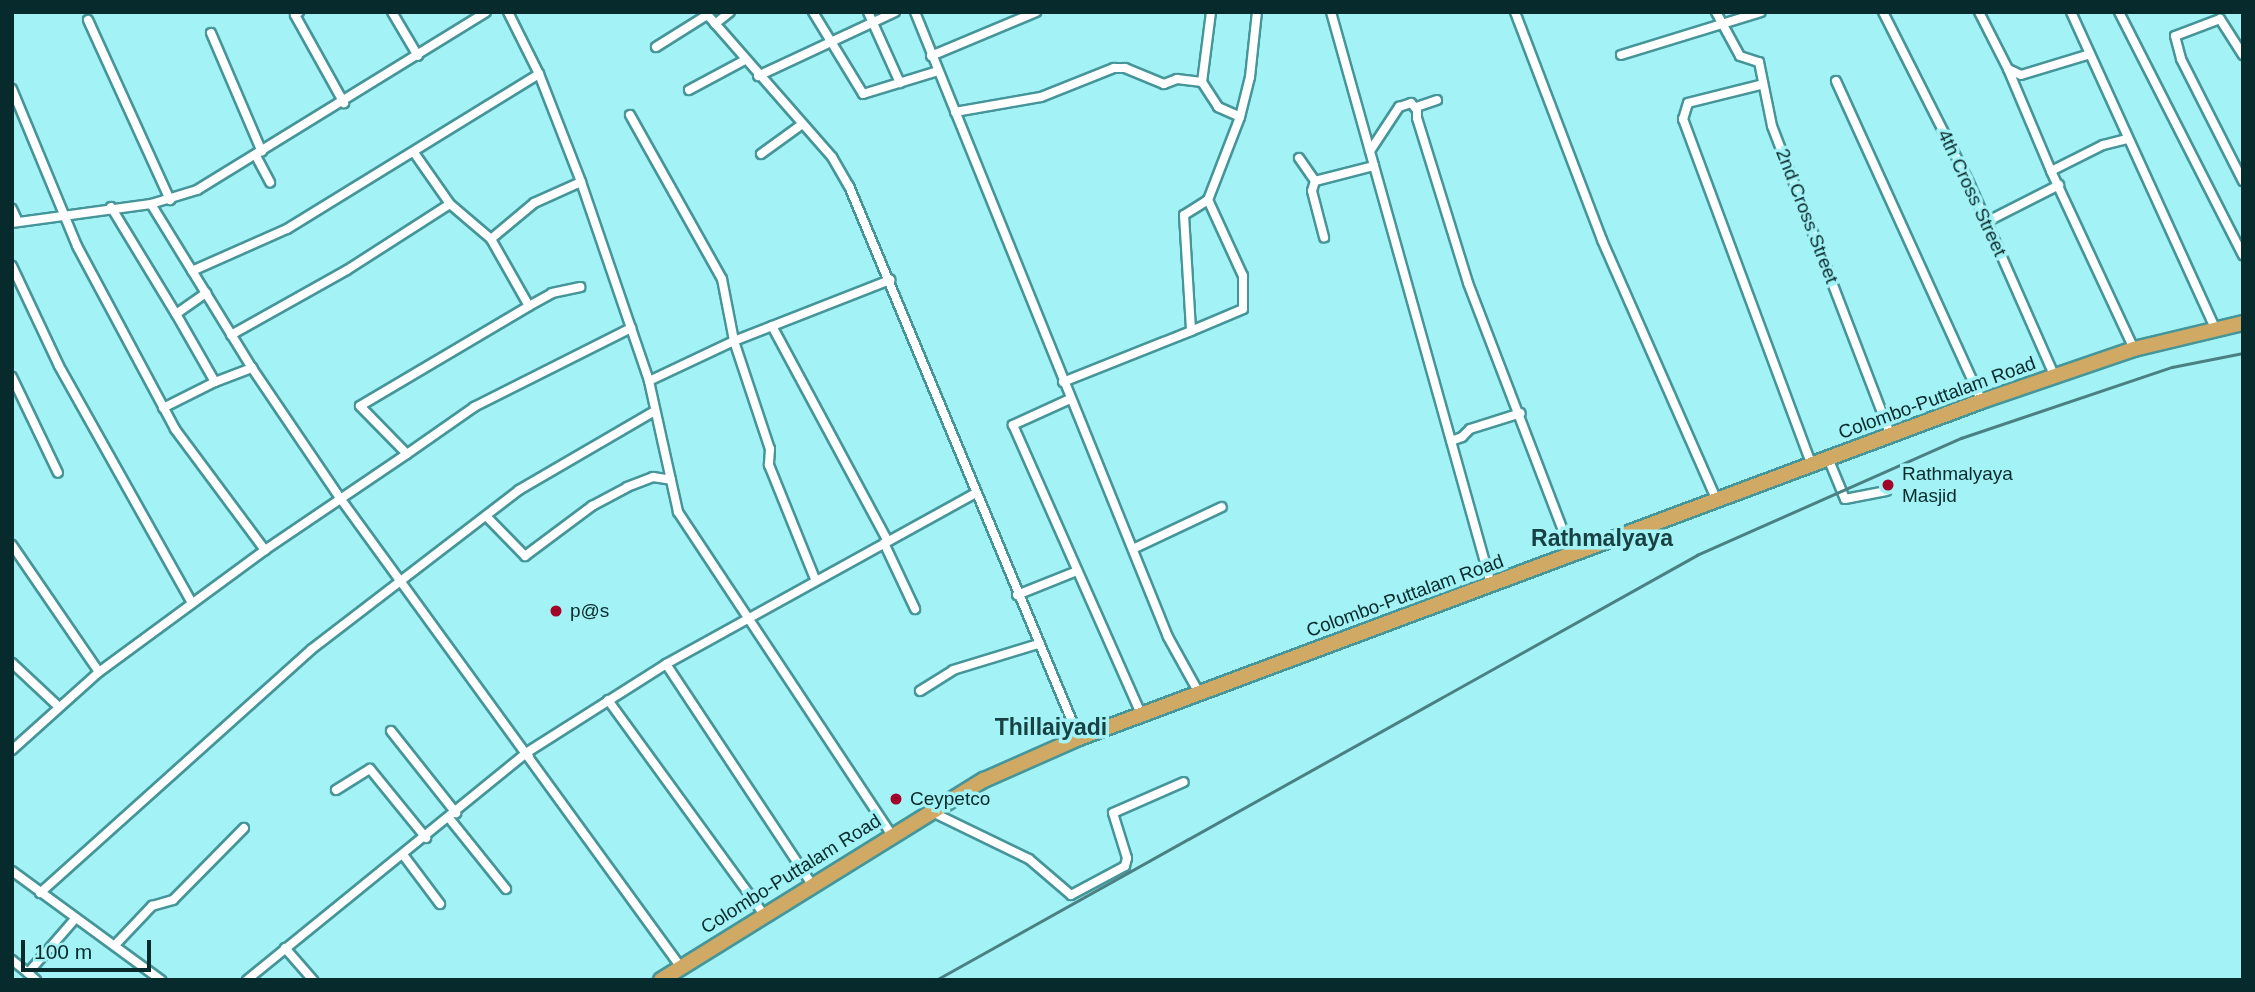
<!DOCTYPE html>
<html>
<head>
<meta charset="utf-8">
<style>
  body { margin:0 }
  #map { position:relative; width:2255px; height:992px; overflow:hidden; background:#a3f2f6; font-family:Helvetica,sans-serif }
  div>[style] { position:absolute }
  .roads { filter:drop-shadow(2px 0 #459599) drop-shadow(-2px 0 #459599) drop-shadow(0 2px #459599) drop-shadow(0 -2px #459599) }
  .minor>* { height:8px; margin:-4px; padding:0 4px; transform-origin:4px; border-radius:4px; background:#fff }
  .trunk>* { height:14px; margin:-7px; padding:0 7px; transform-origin:7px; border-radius:7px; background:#d0aa64 }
  .rail>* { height:2.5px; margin:-1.25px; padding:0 1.25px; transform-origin:1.25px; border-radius:1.25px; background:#4a8083 }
  .dots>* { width:19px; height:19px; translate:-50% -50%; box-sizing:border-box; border:4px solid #a3f2f6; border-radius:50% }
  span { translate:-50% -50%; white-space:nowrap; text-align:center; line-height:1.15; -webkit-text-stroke:7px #a3f2f6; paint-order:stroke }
  .street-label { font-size:19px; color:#072a2c }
  .poi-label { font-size:19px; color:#072a2c }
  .left { translate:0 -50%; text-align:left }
  .quarter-label { font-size:23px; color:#174143; font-weight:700 }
  .frame { position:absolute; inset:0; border:14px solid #072a2c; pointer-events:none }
  .scale { position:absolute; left:21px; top:940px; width:130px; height:32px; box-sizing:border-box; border:4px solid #072a2c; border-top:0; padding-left:9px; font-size:21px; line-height:24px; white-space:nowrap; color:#072a2c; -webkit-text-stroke:5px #a3f2f6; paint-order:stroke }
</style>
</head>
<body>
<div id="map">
  <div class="roads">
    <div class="minor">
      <i style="left:299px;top:12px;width:5px;rotate:143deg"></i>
      <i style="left:295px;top:15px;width:101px;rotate:60.9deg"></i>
      <i style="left:392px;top:12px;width:51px;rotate:59.4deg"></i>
      <i style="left:508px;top:12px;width:69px;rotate:63.4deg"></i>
      <i style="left:539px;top:74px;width:116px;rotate:68.7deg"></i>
      <i style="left:581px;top:182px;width:210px;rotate:71.1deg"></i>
      <i style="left:649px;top:381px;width:134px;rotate:77.5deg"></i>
      <i style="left:678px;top:512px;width:386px;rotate:56.5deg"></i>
      <i style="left:705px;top:12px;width:193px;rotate:48.8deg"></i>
      <i style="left:832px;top:157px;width:34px;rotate:60deg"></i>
      <i style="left:849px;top:186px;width:598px;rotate:67.38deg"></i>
      <i style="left:813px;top:12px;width:96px;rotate:58.6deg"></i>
      <i style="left:863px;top:94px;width:78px;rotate:-17deg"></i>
      <i style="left:868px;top:12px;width:78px;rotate:65.7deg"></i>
      <i style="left:915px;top:12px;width:674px;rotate:67.96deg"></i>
      <i style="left:1168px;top:637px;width:64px;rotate:61deg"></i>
      <i style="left:1211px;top:12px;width:71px;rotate:97.3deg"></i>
      <i style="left:1202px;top:82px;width:30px;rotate:57deg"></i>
      <i style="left:1218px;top:107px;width:24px;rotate:24deg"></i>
      <i style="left:1331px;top:12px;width:594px;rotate:74.37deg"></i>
      <i style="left:1515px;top:12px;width:244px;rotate:69.1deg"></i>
      <i style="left:1602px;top:240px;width:285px;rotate:66.2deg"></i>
      <i style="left:1716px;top:12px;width:50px;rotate:61.4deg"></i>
      <i style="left:1740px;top:56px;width:20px;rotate:18deg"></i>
      <i style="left:1759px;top:62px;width:65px;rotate:78.5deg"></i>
      <i style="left:1772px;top:126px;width:330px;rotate:69deg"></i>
      <i style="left:1883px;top:12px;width:188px;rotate:63.2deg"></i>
      <i style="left:1968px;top:180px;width:215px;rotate:66.2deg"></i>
      <i style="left:1979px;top:12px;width:64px;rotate:63deg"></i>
      <i style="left:2008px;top:69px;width:14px;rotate:25deg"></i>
      <i style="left:2021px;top:75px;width:72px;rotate:-16.9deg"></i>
      <i style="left:2071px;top:12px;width:347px;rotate:65.5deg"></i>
      <i style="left:2119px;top:12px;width:273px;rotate:63deg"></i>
      <i style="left:88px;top:20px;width:198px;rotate:65.5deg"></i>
      <i style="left:715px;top:24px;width:19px;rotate:-39deg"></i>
      <i style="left:211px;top:33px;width:129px;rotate:66.8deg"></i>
      <i style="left:656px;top:47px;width:60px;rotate:-32.1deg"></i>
      <i style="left:1621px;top:55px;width:146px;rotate:-17.1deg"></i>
      <i style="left:2243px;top:55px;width:43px;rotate:-122.6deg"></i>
      <i style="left:2220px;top:19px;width:48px;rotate:159.3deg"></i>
      <i style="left:2175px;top:36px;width:24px;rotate:75deg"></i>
      <i style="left:2181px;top:59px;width:137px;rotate:63.1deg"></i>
      <i style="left:931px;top:56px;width:114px;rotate:-22.7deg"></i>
      <i style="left:2008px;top:69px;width:111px;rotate:67.1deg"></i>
      <i style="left:758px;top:76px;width:151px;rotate:-25deg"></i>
      <i style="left:1836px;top:81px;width:352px;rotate:65.5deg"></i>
      <i style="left:1760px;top:85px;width:74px;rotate:166deg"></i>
      <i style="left:1688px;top:103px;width:17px;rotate:107deg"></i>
      <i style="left:1683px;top:119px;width:369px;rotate:69.6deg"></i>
      <i style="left:12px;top:89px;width:170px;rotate:67.5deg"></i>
      <i style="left:77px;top:246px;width:208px;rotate:61.8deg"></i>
      <i style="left:175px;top:429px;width:151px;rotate:53.4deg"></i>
      <i style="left:689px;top:90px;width:64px;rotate:-28.2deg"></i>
      <i style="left:1437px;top:100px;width:21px;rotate:161deg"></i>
      <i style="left:1417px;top:107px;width:11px;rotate:90deg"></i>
      <i style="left:1417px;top:118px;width:173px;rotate:72.8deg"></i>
      <i style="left:1468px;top:283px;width:290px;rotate:69deg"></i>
      <i style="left:955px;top:112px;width:87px;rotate:-9.9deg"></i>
      <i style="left:1041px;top:97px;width:79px;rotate:-21.7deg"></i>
      <i style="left:1114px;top:68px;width:11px"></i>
      <i style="left:1125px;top:68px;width:42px;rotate:22.3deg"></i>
      <i style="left:1164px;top:84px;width:14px;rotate:-21deg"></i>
      <i style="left:1177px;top:79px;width:25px;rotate:7deg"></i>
      <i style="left:630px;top:115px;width:188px;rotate:60.7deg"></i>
      <i style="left:722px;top:279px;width:63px;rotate:79deg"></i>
      <i style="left:734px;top:341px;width:168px;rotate:-21.4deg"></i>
      <i style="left:2127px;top:139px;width:25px;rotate:166deg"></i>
      <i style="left:2103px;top:145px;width:58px;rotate:153.4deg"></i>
      <i style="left:2051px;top:171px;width:196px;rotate:65deg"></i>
      <i style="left:1370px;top:151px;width:53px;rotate:-56.6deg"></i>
      <i style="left:1399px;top:107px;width:13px;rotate:-18deg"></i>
      <i style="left:1411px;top:103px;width:9px;rotate:49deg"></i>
      <i style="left:761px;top:154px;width:49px;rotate:-35.9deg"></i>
      <i style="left:256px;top:156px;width:30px;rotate:62deg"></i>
      <i style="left:1299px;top:158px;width:28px;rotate:55deg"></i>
      <i style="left:1315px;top:181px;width:61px;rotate:-14.3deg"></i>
      <i style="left:1315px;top:181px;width:10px;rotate:107deg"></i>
      <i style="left:1312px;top:191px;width:48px;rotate:75.4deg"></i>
      <i style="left:1208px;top:200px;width:89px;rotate:-68.9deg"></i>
      <i style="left:1240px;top:117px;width:41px;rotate:-76deg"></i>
      <i style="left:1250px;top:77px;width:65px;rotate:-83.9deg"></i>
      <i style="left:151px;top:204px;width:48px;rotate:-16.9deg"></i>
      <i style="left:197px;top:190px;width:339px;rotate:-31.6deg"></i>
      <i style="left:450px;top:204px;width:54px;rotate:40.5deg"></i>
      <i style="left:491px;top:239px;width:56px;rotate:-39.9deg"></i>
      <i style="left:534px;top:203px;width:51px;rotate:-24.1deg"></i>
      <i style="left:111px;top:207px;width:125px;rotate:58.7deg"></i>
      <i style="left:176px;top:314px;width:37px;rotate:-35deg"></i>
      <i style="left:12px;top:209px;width:14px;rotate:65deg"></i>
      <i style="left:1986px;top:222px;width:82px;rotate:-26.9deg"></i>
      <i style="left:12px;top:223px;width:140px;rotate:-7.8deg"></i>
      <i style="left:151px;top:204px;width:193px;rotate:58.4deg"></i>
      <i style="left:252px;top:368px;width:157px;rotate:55.9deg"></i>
      <i style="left:340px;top:498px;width:578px;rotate:54deg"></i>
      <i style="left:12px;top:266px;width:110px;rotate:64.8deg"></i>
      <i style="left:59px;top:366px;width:272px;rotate:60.7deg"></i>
      <i style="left:192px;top:271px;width:104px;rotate:-23.9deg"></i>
      <i style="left:287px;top:229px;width:296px;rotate:-31.6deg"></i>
      <i style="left:529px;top:306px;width:26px;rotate:-29deg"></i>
      <i style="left:552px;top:293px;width:29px;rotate:-12deg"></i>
      <i style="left:772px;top:326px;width:244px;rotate:61.7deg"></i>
      <i style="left:231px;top:335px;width:133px;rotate:-29.3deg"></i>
      <i style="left:347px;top:270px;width:122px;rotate:-32.7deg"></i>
      <i style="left:450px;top:204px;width:61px;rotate:-125deg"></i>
      <i style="left:12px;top:377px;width:106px;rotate:64.4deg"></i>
      <i style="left:649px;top:381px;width:94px;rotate:-25.2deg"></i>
      <i style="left:734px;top:341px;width:114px;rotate:71.6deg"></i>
      <i style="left:770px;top:449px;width:16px;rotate:94deg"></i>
      <i style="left:769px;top:465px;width:123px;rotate:68deg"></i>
      <i style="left:215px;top:382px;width:40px;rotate:-21deg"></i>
      <i style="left:1063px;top:382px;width:138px;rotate:-21.7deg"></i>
      <i style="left:1191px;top:331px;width:56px;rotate:-22.9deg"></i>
      <i style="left:1243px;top:309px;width:33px;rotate:-90deg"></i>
      <i style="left:1243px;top:276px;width:84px;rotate:-114.7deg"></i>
      <i style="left:1208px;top:200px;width:28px;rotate:148deg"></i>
      <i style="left:1184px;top:215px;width:116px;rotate:86.5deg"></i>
      <i style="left:1070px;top:399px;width:63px;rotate:155.5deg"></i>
      <i style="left:1013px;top:425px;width:316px;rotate:66.1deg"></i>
      <i style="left:163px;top:408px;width:58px;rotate:-26.6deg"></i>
      <i style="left:215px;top:382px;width:78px;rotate:-119.8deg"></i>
      <i style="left:1451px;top:441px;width:12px;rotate:-20deg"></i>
      <i style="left:1462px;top:437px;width:11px;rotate:-45deg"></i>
      <i style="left:1470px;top:429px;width:53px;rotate:-17.4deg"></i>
      <i style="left:407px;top:454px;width:82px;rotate:-35deg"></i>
      <i style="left:474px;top:407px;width:176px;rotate:-26.7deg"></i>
      <i style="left:1828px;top:458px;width:44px;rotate:67.5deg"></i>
      <i style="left:1845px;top:499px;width:42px;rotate:-11deg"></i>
      <i style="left:486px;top:516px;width:56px;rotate:45.7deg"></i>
      <i style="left:525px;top:556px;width:84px;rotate:-36.7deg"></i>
      <i style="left:592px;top:506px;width:40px;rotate:-28deg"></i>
      <i style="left:627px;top:487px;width:28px;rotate:-21deg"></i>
      <i style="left:653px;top:477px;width:18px;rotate:9deg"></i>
      <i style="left:884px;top:543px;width:73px;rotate:64.8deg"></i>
      <i style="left:12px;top:545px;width:154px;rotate:55.6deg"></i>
      <i style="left:1133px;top:549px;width:98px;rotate:-25.3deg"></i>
      <i style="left:1017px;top:595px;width:65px;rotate:-21.8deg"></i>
      <i style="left:12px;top:663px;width:64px;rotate:43.1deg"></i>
      <i style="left:666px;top:664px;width:263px;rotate:56.5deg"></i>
      <i style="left:920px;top:691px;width:39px;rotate:-32deg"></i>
      <i style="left:953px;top:670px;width:89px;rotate:-17deg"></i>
      <i style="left:608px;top:700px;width:263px;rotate:54deg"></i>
      <i style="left:391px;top:731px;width:105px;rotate:51.6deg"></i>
      <i style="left:12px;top:750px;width:117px;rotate:-41.9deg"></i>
      <i style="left:99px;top:672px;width:206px;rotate:-36.3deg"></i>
      <i style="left:265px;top:550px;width:171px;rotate:-34.1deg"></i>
      <i style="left:407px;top:454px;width:67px;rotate:-134.4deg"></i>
      <i style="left:360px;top:406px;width:196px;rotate:-30.6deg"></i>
      <i style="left:529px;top:306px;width:77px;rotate:-119.6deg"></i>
      <i style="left:526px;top:753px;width:166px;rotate:-32.4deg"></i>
      <i style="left:666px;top:664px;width:354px;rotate:-28.9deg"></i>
      <i style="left:336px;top:790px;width:40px;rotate:-32deg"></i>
      <i style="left:370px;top:769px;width:89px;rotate:50.9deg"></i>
      <i style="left:932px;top:812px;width:108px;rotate:25.9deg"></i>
      <i style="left:1029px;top:859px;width:55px;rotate:40.6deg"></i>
      <i style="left:1071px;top:895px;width:61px;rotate:-28.2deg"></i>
      <i style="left:1125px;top:866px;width:8px;rotate:-76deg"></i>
      <i style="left:1127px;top:858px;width:47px;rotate:-107.3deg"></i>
      <i style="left:1113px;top:813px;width:77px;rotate:-23.6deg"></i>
      <i style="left:449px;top:818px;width:91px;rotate:51.2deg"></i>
      <i style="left:404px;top:856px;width:60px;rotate:53.1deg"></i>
      <i style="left:12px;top:871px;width:185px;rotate:36.2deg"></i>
      <i style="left:40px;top:893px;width:365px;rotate:-41.9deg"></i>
      <i style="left:312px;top:649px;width:261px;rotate:-37.5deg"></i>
      <i style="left:519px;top:490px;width:157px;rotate:-30.2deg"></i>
      <i style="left:115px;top:945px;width:54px;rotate:-46.5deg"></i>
      <i style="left:152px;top:906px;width:22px;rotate:-16deg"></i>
      <i style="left:173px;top:900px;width:101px;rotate:-45.4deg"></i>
      <i style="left:285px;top:948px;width:43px;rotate:48.8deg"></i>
      <i style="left:12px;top:960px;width:21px;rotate:39deg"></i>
      <i style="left:36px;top:980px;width:11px;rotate:-139deg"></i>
      <i style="left:28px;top:973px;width:72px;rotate:-49deg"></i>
      <i style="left:247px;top:980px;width:360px;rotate:-39.1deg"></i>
      <i style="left:526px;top:753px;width:5px;rotate:53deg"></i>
    </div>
    <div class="trunk">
      <i style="left:661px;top:980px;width:380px;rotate:-31.8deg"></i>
      <i style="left:984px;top:780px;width:104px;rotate:-23.9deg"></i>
      <i style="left:1079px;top:738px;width:964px;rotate:-20.47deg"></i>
      <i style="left:1982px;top:401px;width:161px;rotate:-18.9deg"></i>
      <i style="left:2134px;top:349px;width:112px;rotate:-13.4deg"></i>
    </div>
  </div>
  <div class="rail">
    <i style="left:936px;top:980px;width:872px;rotate:-29.18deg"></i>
    <i style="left:1697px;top:555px;width:289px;rotate:-23.9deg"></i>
    <i style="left:1961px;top:438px;width:223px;rotate:-18.6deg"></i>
    <i style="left:2172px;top:367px;width:72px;rotate:-11.2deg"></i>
  </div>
  <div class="dots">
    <i style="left:1888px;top:485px;background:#a20328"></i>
    <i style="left:556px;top:611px;background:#a20328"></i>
    <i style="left:896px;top:799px;background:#a20328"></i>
  </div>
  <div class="street-label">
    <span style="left:1972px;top:193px;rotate:65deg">4th Cross Street</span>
    <span style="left:1807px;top:216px;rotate:69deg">2nd Cross Street</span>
    <span style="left:1937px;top:398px;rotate:-20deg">Colombo-Puttalam Road</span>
    <span style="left:1405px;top:596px;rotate:-20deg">Colombo-Puttalam Road</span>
    <span style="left:791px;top:874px;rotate:-32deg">Colombo-Puttalam Road</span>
  </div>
  <div class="poi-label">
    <span class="left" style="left:1902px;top:485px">Rathmalyaya<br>Masjid</span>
    <span class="left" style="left:570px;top:611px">p@s</span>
    <span class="left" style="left:910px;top:799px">Ceypetco</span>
  </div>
  <div class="quarter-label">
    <span style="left:1602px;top:538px">Rathmalyaya</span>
    <span style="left:1051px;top:727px">Thillaiyadi</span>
  </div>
  <div class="frame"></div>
  <div class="scale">100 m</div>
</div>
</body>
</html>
